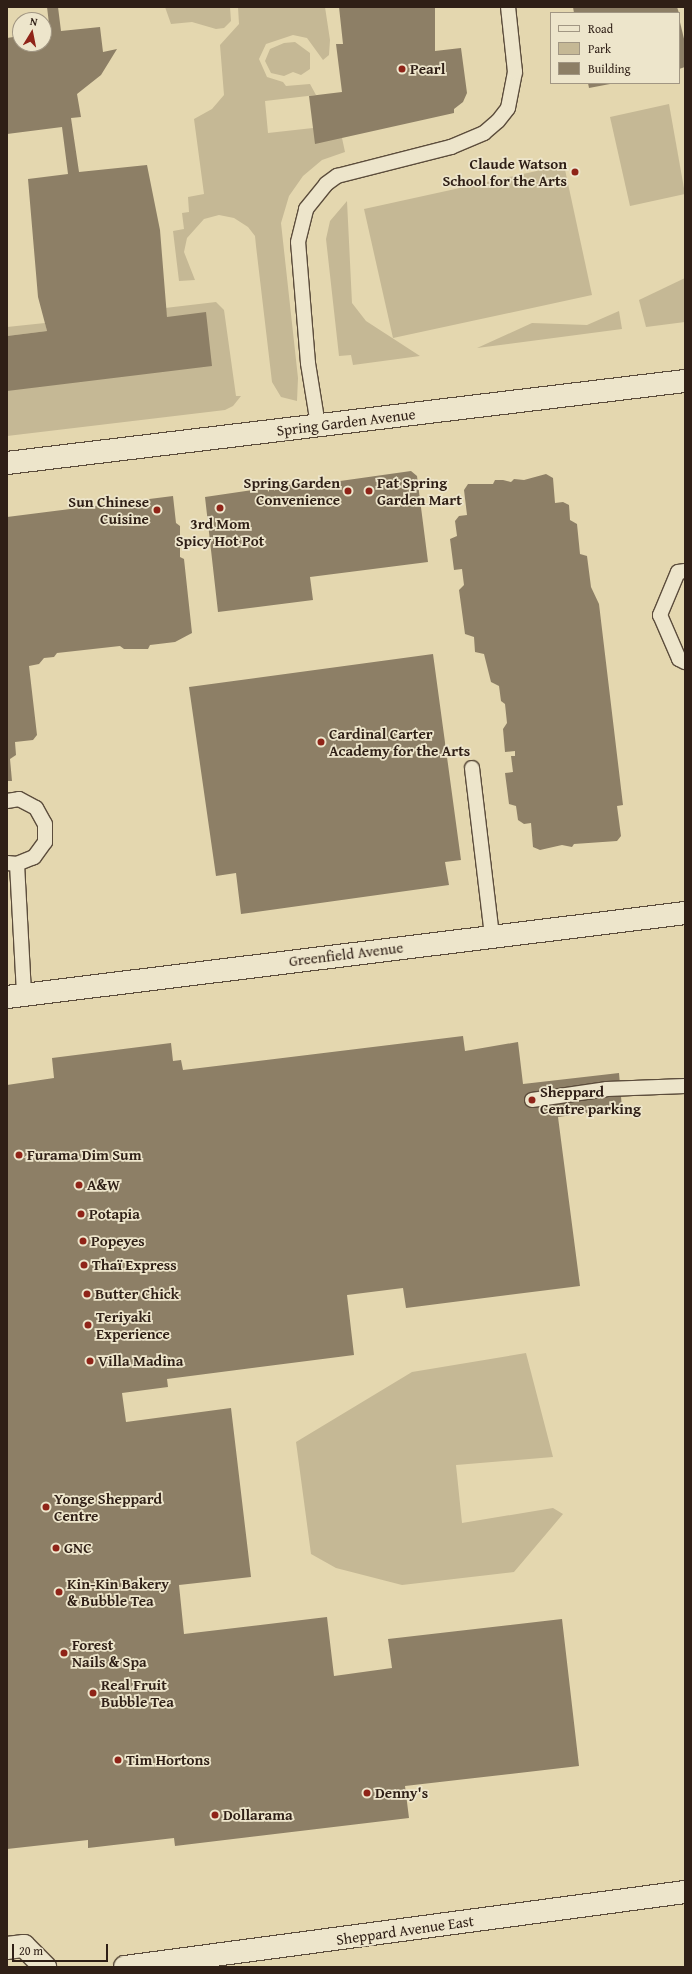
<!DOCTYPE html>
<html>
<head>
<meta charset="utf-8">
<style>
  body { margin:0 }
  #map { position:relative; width:692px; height:1974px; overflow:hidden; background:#e4d7af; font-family:"Gentium Book Plus",serif }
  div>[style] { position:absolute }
  .green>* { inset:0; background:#c5b895 }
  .building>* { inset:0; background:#8d7f66 }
  .roads { filter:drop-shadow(1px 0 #5c4d3c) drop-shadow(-1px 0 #5c4d3c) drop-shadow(0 1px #5c4d3c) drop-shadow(0 -1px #5c4d3c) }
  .lane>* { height:14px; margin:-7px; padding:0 7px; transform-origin:7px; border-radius:7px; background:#ede5cb }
  .street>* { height:22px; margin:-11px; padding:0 11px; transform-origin:11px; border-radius:11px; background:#ede5cb }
  .secondary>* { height:22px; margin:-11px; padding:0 11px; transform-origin:11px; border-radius:11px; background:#ede5cb }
  .dots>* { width:11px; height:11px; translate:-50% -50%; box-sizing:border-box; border:2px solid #ede5cb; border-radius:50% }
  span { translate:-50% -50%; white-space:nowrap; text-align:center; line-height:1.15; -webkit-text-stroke:3.5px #ede5cb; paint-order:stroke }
  .poi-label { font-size:15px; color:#2f1f16; font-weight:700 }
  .left { translate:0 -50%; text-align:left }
  .right { translate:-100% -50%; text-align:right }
  .street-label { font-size:15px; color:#2f1f16 }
  .frame { position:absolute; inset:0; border:8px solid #2f1f16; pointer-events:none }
  .legend { position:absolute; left:550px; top:12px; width:130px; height:72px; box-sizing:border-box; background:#ede5cb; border:1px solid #a19683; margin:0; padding:5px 7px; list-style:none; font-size:12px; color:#2f1f16 }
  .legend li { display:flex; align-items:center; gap:8px; height:20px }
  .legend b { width:20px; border:1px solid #a19683 }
  .north { position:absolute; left:12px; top:12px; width:40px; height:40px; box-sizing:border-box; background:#ede5cb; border:1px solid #a19683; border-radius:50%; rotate:10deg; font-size:11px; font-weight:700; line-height:16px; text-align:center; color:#2f1f16 }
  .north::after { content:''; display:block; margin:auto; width:14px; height:18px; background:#8f2418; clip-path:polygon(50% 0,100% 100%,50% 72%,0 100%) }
  .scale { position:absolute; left:12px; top:1944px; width:96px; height:18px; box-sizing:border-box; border:2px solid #2f1f16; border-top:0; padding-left:5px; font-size:12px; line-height:14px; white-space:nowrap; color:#2f1f16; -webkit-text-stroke:3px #ede5cb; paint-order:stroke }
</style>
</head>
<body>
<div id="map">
  <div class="green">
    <i style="clip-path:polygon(165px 7px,230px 7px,231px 21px,224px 28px,216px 29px,192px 22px,171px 24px)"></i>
    <i style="clip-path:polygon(238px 7px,325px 7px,330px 40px,329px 55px,323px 60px,307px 38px,293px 35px,266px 44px,259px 59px,267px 77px,283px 82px,286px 86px,310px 84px,316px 95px,265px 101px,268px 133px,313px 128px,342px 138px,345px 152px,322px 160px,303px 176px,289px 196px,281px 223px,298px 378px,297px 401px,281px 397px,272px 382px,256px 246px,255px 236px,248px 227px,234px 218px,219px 215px,204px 219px,187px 238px,184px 252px,195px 280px,179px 281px,173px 231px,184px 229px,182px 213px,189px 212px,188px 197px,204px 194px,194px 119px,212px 109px,224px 95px,220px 45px,239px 24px)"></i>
    <i style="clip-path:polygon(295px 42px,310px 53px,310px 69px,301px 75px,293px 72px,284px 76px,271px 73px,265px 61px,270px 49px,284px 43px)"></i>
    <i style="clip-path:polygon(669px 104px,685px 194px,630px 206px,610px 117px)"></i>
    <i style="clip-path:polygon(564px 165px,592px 295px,393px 338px,364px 209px)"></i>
    <i style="clip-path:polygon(347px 201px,352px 303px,366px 321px,420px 356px,353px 365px,351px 355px,339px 356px,326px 239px,330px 221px)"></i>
    <i style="clip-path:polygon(685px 278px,685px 322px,646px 327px,639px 300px)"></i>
    <i style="clip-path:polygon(216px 302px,224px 310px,236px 396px,241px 396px,233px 406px,225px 410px,7px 436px,7px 391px,167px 317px,165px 308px)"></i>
    <i style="clip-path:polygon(619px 311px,622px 329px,477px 348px,532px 323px,587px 325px)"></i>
    <i style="clip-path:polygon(45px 323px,47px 331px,7px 336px,7px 327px)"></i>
    <i style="clip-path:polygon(526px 1353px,553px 1457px,456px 1465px,462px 1523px,553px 1508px,563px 1514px,514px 1572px,402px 1585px,336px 1568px,311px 1554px,296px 1442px,412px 1372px)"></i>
  </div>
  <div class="building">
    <i style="clip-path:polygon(47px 7px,58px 7px,61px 31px,100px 27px,103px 52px,117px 49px,101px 75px,77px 94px,81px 117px,71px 118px,79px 172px,147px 165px,160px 230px,167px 317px,206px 312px,212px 366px,7px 391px,7px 336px,47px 331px,38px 297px,28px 179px,68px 174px,62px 127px,7px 134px,7px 38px,20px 36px,20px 44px,44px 44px,44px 33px,50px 32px)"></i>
    <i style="clip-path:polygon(339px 7px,435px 7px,435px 51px,461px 48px,467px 93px,463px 102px,454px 109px,454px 113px,315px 144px,309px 96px,342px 92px,336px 44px,343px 44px)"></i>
    <i style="clip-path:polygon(573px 7px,677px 7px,679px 13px,574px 13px)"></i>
    <i style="clip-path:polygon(679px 18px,685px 43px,685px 67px,679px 69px)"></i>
    <i style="clip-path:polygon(588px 83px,610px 83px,610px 84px,589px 88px)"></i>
    <i style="clip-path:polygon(411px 471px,417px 476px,428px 562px,310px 577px,313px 600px,218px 612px,205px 497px,266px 488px,269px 492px,269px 488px,274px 488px,274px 491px,277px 487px,295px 484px,298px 487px,323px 479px,326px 483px)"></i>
    <i style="clip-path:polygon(546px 474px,553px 478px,555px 503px,563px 502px,569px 505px,570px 520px,577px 524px,580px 554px,587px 556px,591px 587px,599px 604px,623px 805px,617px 806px,621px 836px,617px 841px,574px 844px,572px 847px,562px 845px,540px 850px,533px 847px,531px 823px,524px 824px,518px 820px,516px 806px,509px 804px,505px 773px,513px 772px,511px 756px,515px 756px,515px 751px,505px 752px,503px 729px,507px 723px,505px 704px,501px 701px,499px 686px,491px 682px,484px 654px,475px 652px,474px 637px,465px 634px,459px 590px,464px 585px,462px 569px,454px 570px,450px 539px,457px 536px,455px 521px,459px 516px,467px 515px,464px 490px,468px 484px,493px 484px,495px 480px,503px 480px,511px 482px,514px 479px,524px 480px)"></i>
    <i style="clip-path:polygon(173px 496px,176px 523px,180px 526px,180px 557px,184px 559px,192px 633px,175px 642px,150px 645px,148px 649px,124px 649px,120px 646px,57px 653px,54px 657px,44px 658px,39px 664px,29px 666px,37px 735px,33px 740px,15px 742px,16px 755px,10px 759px,12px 781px,7px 781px,7px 517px)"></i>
    <i style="clip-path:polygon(433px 654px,461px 860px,445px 862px,449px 885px,241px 914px,236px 873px,216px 876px,189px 687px)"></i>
    <i style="clip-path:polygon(463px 1036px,465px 1051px,518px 1042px,523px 1084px,619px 1073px,622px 1108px,558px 1117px,580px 1286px,406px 1308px,403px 1288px,347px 1295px,354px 1355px,167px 1379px,168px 1387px,122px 1393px,126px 1422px,231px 1408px,251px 1577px,179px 1585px,184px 1634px,327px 1617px,334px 1676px,392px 1668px,388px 1639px,562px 1619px,579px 1766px,405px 1786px,409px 1818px,175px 1846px,174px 1838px,88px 1848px,88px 1840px,7px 1849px,7px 1085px,54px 1078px,52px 1058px,171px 1043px,173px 1061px,181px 1060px,183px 1070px)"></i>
  </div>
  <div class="roads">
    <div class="lane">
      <i style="left:318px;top:425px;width:63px;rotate:-99.2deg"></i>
      <i style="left:308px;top:363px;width:121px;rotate:-94.7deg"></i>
      <i style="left:298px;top:242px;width:34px;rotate:-76deg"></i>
      <i style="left:306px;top:209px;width:32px;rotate:-51deg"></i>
      <i style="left:326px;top:184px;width:14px;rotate:-36deg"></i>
      <i style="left:337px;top:176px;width:118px;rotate:-14.3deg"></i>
      <i style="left:451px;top:147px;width:36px;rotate:-23deg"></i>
      <i style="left:484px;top:133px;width:18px;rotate:-41deg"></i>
      <i style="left:498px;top:121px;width:16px;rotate:-52deg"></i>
      <i style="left:508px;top:108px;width:37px;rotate:-79deg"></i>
      <i style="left:515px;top:72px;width:65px;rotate:-96.1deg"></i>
      <i style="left:685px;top:571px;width:7px;rotate:172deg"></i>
      <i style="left:678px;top:572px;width:47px;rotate:112.7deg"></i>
      <i style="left:660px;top:615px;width:48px;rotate:66.6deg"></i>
      <i style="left:679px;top:659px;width:7px;rotate:27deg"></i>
      <i style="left:472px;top:768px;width:169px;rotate:83.2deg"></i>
      <i style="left:7px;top:801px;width:12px;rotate:-9deg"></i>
      <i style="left:19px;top:799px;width:19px;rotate:28deg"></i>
      <i style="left:36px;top:808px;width:18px;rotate:61deg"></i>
      <i style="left:45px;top:824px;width:18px;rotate:90deg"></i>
      <i style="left:45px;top:842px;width:19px;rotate:126deg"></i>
      <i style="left:34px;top:857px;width:18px;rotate:158deg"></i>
      <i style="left:17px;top:864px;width:10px;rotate:-174deg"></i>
      <i style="left:17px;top:864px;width:131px;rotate:86.9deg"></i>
      <i style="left:532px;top:1100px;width:76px;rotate:-8.3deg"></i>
      <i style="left:607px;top:1089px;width:78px;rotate:-2.2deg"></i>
    </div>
    <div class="street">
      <i style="left:7px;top:463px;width:683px;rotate:-6.9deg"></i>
      <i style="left:7px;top:997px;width:683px;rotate:-7.06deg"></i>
    </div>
    <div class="secondary">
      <i style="left:7px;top:1948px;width:17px;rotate:-7deg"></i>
      <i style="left:24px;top:1946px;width:30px;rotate:45deg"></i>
      <i style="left:125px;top:1967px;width:565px;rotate:-7.63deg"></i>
    </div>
  </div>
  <div class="dots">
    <i style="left:402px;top:69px;background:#8f2418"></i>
    <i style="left:575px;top:172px;background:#8f2418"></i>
    <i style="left:348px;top:491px;background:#8f2418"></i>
    <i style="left:369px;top:491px;background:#8f2418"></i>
    <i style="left:220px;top:508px;background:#8f2418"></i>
    <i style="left:157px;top:510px;background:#8f2418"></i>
    <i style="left:321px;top:742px;background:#8f2418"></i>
    <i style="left:532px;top:1100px;background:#8f2418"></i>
    <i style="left:19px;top:1155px;background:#8f2418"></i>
    <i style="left:79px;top:1185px;background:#8f2418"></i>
    <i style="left:81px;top:1214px;background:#8f2418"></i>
    <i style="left:83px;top:1241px;background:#8f2418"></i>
    <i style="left:84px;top:1265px;background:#8f2418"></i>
    <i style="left:87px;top:1294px;background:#8f2418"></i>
    <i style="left:88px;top:1325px;background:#8f2418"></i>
    <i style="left:90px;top:1361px;background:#8f2418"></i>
    <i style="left:46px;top:1507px;background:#8f2418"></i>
    <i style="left:56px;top:1548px;background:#8f2418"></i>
    <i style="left:59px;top:1592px;background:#8f2418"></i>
    <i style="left:64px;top:1653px;background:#8f2418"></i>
    <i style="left:93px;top:1693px;background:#8f2418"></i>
    <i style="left:118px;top:1760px;background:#8f2418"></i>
    <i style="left:367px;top:1793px;background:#8f2418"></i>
    <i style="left:215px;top:1815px;background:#8f2418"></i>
  </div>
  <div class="poi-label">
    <span class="left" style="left:410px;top:69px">Pearl</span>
    <span class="right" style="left:567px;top:172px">Claude Watson<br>School for the Arts</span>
    <span class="right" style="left:340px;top:491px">Spring Garden<br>Convenience</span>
    <span class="left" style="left:377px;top:491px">Pat Spring<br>Garden Mart</span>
    <span class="right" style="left:149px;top:510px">Sun Chinese<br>Cuisine</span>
    <span style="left:220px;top:532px">3rd Mom<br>Spicy Hot Pot</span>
    <span class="left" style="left:329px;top:742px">Cardinal Carter<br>Academy for the Arts</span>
    <span class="left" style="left:540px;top:1100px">Sheppard<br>Centre parking</span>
    <span class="left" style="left:27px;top:1155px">Furama Dim Sum</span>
    <span class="left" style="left:87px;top:1185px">A&amp;W</span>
    <span class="left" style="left:89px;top:1214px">Potapia</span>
    <span class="left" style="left:91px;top:1241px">Popeyes</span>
    <span class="left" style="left:92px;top:1265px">Thaï Express</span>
    <span class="left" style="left:95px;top:1294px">Butter Chick</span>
    <span class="left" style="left:96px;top:1325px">Teriyaki<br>Experience</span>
    <span class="left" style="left:98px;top:1361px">Villa Madina</span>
    <span class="left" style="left:54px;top:1507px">Yonge Sheppard<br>Centre</span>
    <span class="left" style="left:64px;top:1548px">GNC</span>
    <span class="left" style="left:67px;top:1592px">Kin-Kin Bakery<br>&amp; Bubble Tea</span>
    <span class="left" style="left:72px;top:1653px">Forest<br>Nails &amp; Spa</span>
    <span class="left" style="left:101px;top:1693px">Real Fruit<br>Bubble Tea</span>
    <span class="left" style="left:126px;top:1760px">Tim Hortons</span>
    <span class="left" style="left:375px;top:1793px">Denny's</span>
    <span class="left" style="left:223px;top:1815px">Dollarama</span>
  </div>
  <div class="street-label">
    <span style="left:346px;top:422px;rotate:-7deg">Spring Garden Avenue</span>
    <span style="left:346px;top:954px;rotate:-7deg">Greenfield Avenue</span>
    <span style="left:405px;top:1930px;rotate:-8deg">Sheppard Avenue East</span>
  </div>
  <div class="frame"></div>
  <ul class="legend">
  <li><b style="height:5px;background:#ede5cb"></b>Road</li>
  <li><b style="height:11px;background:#c5b895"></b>Park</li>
  <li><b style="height:11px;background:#8d7f66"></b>Building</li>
  </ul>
  <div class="north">N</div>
  <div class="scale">20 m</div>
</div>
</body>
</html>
